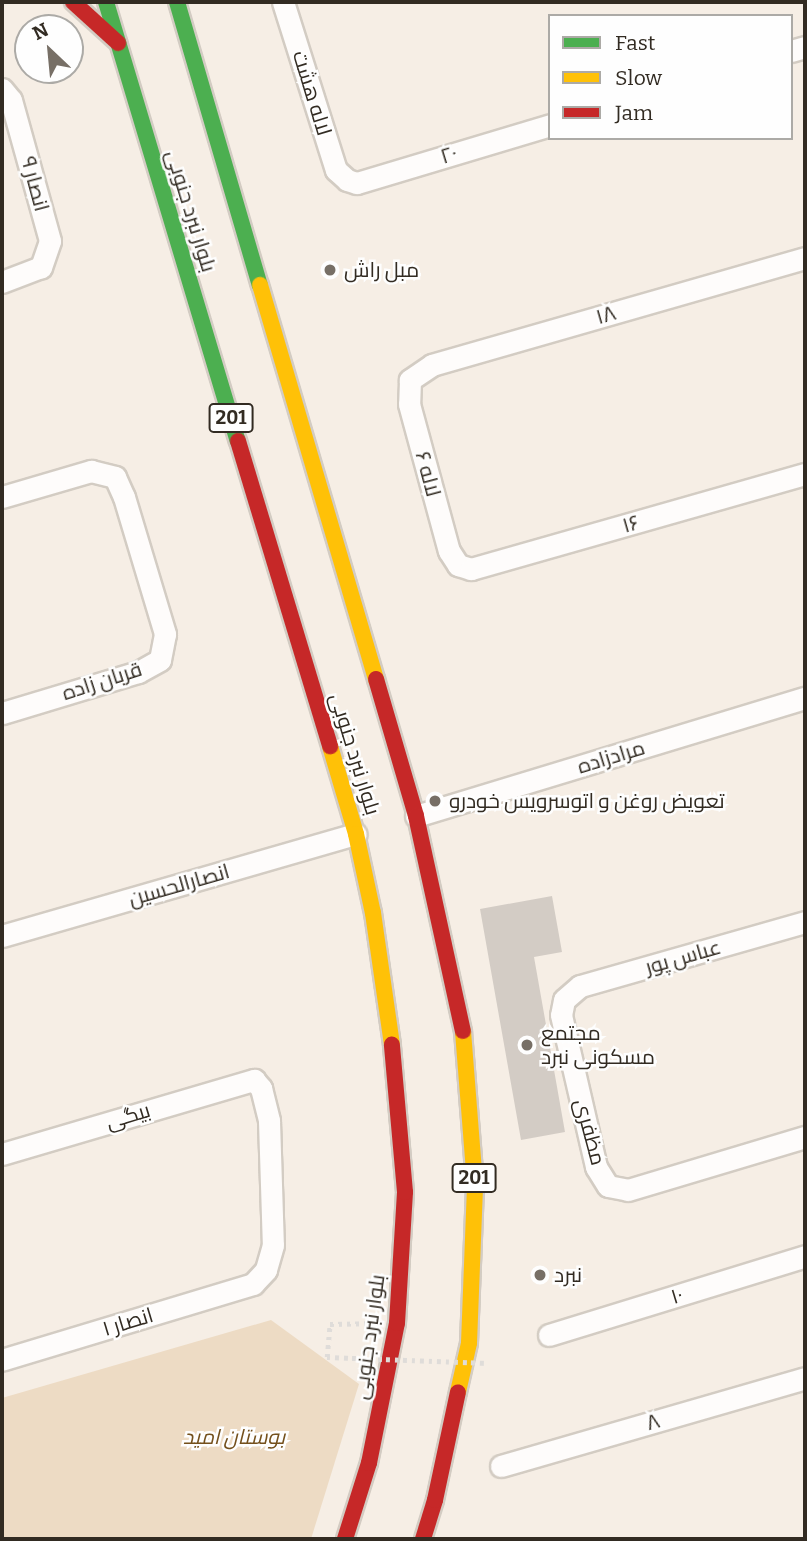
<!DOCTYPE html>
<html>
<head>
<meta charset="utf-8">
<style>
  body { margin:0 }
  #map { position:relative; width:807px; height:1541px; overflow:hidden; background:#f6eee5; font-family:Bitter,Cairo,serif }
  div>[style] { position:absolute }
  .green>* { inset:0; background:#eddbc4 }
  .building>* { inset:0; background:#d3ccc5 }
  .path>* { height:4.5px; margin-top:-2.25px; transform-origin:0; background:repeating-linear-gradient(90deg,#dfdcd9 0 3.5px,transparent 0 8.5px) }
  .roads { filter:drop-shadow(2px 0 #d3ccc3) drop-shadow(-2px 0 #d3ccc3) drop-shadow(0 2px #d3ccc3) drop-shadow(0 -2px #d3ccc3) }
  .street>* { height:21px; margin:-10.5px; padding:0 10.5px; transform-origin:10.5px; border-radius:10.5px; background:#fefcfb }
  .fast>* { height:16px; margin:-8px; padding:0 8px; transform-origin:8px; border-radius:8px; background:#4caf50 }
  .slow>* { height:16px; margin:-8px; padding:0 8px; transform-origin:8px; border-radius:8px; background:#ffc107 }
  .jam>* { height:16px; margin:-8px; padding:0 8px; transform-origin:8px; border-radius:8px; background:#c62828 }
  .path-bridge>* { height:4.5px; margin-top:-2.25px; transform-origin:0; background:repeating-linear-gradient(90deg,#dfdcd9 0 3.5px,transparent 0 8.5px) }
  .dots>* { width:19px; height:19px; translate:-50% -50%; box-sizing:border-box; border:4px solid #fefefe; border-radius:50% }
  span { translate:-50% -50%; white-space:nowrap; text-align:center; line-height:1.15; -webkit-text-stroke:5px #fefefe; paint-order:stroke }
  .shield-label span { padding:2px 5px; background:#fefefe; border:2px solid; border-radius:5px; -webkit-text-stroke-width:0 }
  .shield-label { font-size:19px; color:#322b22; font-weight:700 }
  .street-label { font-size:21px; color:#322b22 }
  .poi-label { font-size:21px; color:#322b22 }
  .left { translate:0 -50%; text-align:left }
  .park-label { font-size:21px; color:#74501c; font-style:italic }
  .frame { position:absolute; inset:0; border:4px solid #322b22; pointer-events:none }
  .legend { position:absolute; left:548px; top:14px; width:245px; height:126px; box-sizing:border-box; background:#fefefe; border:2px solid #acaaa6; margin:0; padding:9px 12px; list-style:none; font-size:21px; color:#322b22 }
  .legend li { display:flex; align-items:center; gap:14px; height:35px }
  .legend b { width:35px; border:2px solid #acaaa6 }
  .north { position:absolute; left:14px; top:14px; width:70px; height:70px; box-sizing:border-box; background:#fefefe; border:2px solid #acaaa6; border-radius:50%; rotate:334deg; font-size:19px; font-weight:700; line-height:28px; text-align:center; color:#322b22 }
  .north::after { content:''; display:block; margin:auto; width:24px; height:32px; background:#776f66; clip-path:polygon(50% 0,100% 100%,50% 72%,0 100%) }
</style>
</head>
<body>
<div id="map">
  <div class="green">
    <i style="clip-path:polygon(271px 1320px,359px 1384px,311px 1539px,2px 1539px,2px 1398px)"></i>
  </div>
  <div class="building">
    <i style="clip-path:polygon(552px 896px,562px 952px,534px 957px,565px 1132px,521px 1140px,480px 909px)"></i>
  </div>
  <div class="path">
    <i style="left:327px;top:1357px;width:33px;rotate:-85deg"></i>
    <i style="left:330px;top:1324px;width:39px;rotate:-1deg"></i>
  </div>
  <div class="roads">
    <div class="street">
      <i style="left:283px;top:2px;width:176px;rotate:72.5deg"></i>
      <i style="left:336px;top:170px;width:15px;rotate:42deg"></i>
      <i style="left:347px;top:180px;width:10px;rotate:17deg"></i>
      <i style="left:357px;top:183px;width:202px;rotate:-16.7deg"></i>
      <i style="left:791px;top:51px;width:15px;rotate:-16deg"></i>
      <i style="left:2px;top:89px;width:14px;rotate:51deg"></i>
      <i style="left:11px;top:100px;width:146px;rotate:74.5deg"></i>
      <i style="left:50px;top:241px;width:28px;rotate:109deg"></i>
      <i style="left:41px;top:267px;width:42px;rotate:159deg"></i>
      <i style="left:805px;top:258px;width:388px;rotate:164deg"></i>
      <i style="left:432px;top:365px;width:27px;rotate:146deg"></i>
      <i style="left:410px;top:380px;width:24px;rotate:92deg"></i>
      <i style="left:409px;top:404px;width:152px;rotate:74.8deg"></i>
      <i style="left:449px;top:551px;width:17px;rotate:57deg"></i>
      <i style="left:458px;top:565px;width:14px;rotate:17deg"></i>
      <i style="left:471px;top:569px;width:347px;rotate:-15.9deg"></i>
      <i style="left:2px;top:497px;width:93px;rotate:-16.3deg"></i>
      <i style="left:91px;top:471px;width:25px;rotate:14deg"></i>
      <i style="left:115px;top:477px;width:22px;rotate:66deg"></i>
      <i style="left:124px;top:497px;width:143px;rotate:73.3deg"></i>
      <i style="left:165px;top:634px;width:26px;rotate:101deg"></i>
      <i style="left:160px;top:660px;width:25px;rotate:151deg"></i>
      <i style="left:138px;top:672px;width:142px;rotate:163.2deg"></i>
      <i style="left:416px;top:816px;width:407px;rotate:-16.9deg"></i>
      <i style="left:805px;top:922px;width:234px;rotate:164.1deg"></i>
      <i style="left:580px;top:986px;width:21px;rotate:139deg"></i>
      <i style="left:564px;top:1000px;width:15px;rotate:101deg"></i>
      <i style="left:561px;top:1015px;width:156px;rotate:77deg"></i>
      <i style="left:596px;top:1167px;width:22px;rotate:58deg"></i>
      <i style="left:608px;top:1186px;width:20px;rotate:11deg"></i>
      <i style="left:628px;top:1190px;width:185px;rotate:-16.7deg"></i>
      <i style="left:2px;top:936px;width:368px;rotate:-16.1deg"></i>
      <i style="left:2px;top:1154px;width:263px;rotate:-16.4deg"></i>
      <i style="left:254px;top:1080px;width:11px;rotate:49deg"></i>
      <i style="left:261px;top:1088px;width:34px;rotate:76deg"></i>
      <i style="left:269px;top:1121px;width:124px;rotate:88.2deg"></i>
      <i style="left:273px;top:1245px;width:26px;rotate:106deg"></i>
      <i style="left:266px;top:1270px;width:19px;rotate:133deg"></i>
      <i style="left:253px;top:1284px;width:262px;rotate:163.2deg"></i>
      <i style="left:549px;top:1335px;width:268px;rotate:-17.1deg"></i>
      <i style="left:501px;top:1466px;width:316px;rotate:-16.1deg"></i>
    </div>
    <div class="fast">
      <i style="left:106px;top:2px;width:458px;rotate:73.3deg"></i>
      <i style="left:177px;top:2px;width:295px;rotate:73.7deg"></i>
    </div>
    <div class="slow">
      <i style="left:260px;top:285px;width:411px;rotate:73.6deg"></i>
      <i style="left:330px;top:746px;width:92px;rotate:73.5deg"></i>
      <i style="left:356px;top:834px;width:81px;rotate:77.9deg"></i>
      <i style="left:373px;top:913px;width:133px;rotate:81.8deg"></i>
      <i style="left:458px;top:1392px;width:50px;rotate:-77.3deg"></i>
      <i style="left:469px;top:1343px;width:159px;rotate:-87.8deg"></i>
      <i style="left:475px;top:1184px;width:153px;rotate:-94.5deg"></i>
    </div>
    <div class="jam">
      <i style="left:73px;top:2px;width:61px;rotate:42.3deg"></i>
      <i style="left:238px;top:441px;width:319px;rotate:73.2deg"></i>
      <i style="left:376px;top:679px;width:143px;rotate:73.7deg"></i>
      <i style="left:416px;top:816px;width:220px;rotate:77.7deg"></i>
      <i style="left:345px;top:1539px;width:80px;rotate:-72.5deg"></i>
      <i style="left:369px;top:1463px;width:143px;rotate:-78.7deg"></i>
      <i style="left:397px;top:1323px;width:131px;rotate:-86.5deg"></i>
      <i style="left:405px;top:1192px;width:148px;rotate:-95.1deg"></i>
      <i style="left:423px;top:1539px;width:41px;rotate:-72.9deg"></i>
      <i style="left:435px;top:1500px;width:110px;rotate:-78deg"></i>
    </div>
  </div>
  <div class="path-bridge">
    <i style="left:327px;top:1357px;width:161px;rotate:2.1deg"></i>
  </div>
  <div class="dots">
    <i style="left:330px;top:270px;background:#776f66"></i>
    <i style="left:435px;top:801px;background:#776f66"></i>
    <i style="left:527px;top:1045px;background:#776f66"></i>
    <i style="left:540px;top:1275px;background:#776f66"></i>
  </div>
  <div class="shield-label">
    <span style="left:231px;top:418px">201</span>
    <span style="left:474px;top:1178px">201</span>
  </div>
  <div class="street-label">
    <span style="left:312px;top:93px;rotate:73deg">لاله هشت</span>
    <span style="left:449px;top:155px;rotate:-17deg">۲۰</span>
    <span style="left:35px;top:184px;rotate:75deg">انصار ۹</span>
    <span style="left:191px;top:211px;rotate:73deg">بلوار نبرد جنوبی</span>
    <span style="left:606px;top:315px;rotate:-16deg">۱۸</span>
    <span style="left:428px;top:474px;rotate:75deg">لاله ۶</span>
    <span style="left:631px;top:524px;rotate:-16deg">۱۶</span>
    <span style="left:102px;top:681px;rotate:-18deg">قربان زاده</span>
    <span style="left:355px;top:754px;rotate:73deg">بلوار نبرد جنوبی</span>
    <span style="left:611px;top:757px;rotate:-17deg">مرادزاده</span>
    <span style="left:179px;top:885px;rotate:-16deg">انصارالحسین</span>
    <span style="left:683px;top:957px;rotate:-16deg">عباس پور</span>
    <span style="left:128px;top:1116px;rotate:-17deg">بیگی</span>
    <span style="left:590px;top:1132px;rotate:75deg">مظفری</span>
    <span style="left:677px;top:1296px;rotate:-17deg">۱۰</span>
    <span style="left:128px;top:1322px;rotate:-17deg">انصار ۱</span>
    <span style="left:369px;top:1337px;rotate:-82deg">بلوار نبرد جنوبی</span>
    <span style="left:653px;top:1422px;rotate:-16deg">۸</span>
  </div>
  <div class="poi-label">
    <span class="left" style="left:344px;top:270px">مبل راش</span>
    <span class="left" style="left:449px;top:801px">تعویض روغن و اتوسرویس خودرو</span>
    <span class="left" style="left:541px;top:1045px">مجتمع<br>مسکونی نبرد</span>
    <span class="left" style="left:554px;top:1275px">نبرد</span>
  </div>
  <div class="park-label">
    <span style="left:234px;top:1437px">بوستان امید</span>
  </div>
  <div class="frame"></div>
  <ul class="legend">
  <li><b style="height:9px;background:#4caf50"></b>Fast</li>
  <li><b style="height:9px;background:#ffc107"></b>Slow</li>
  <li><b style="height:9px;background:#c62828"></b>Jam</li>
  </ul>
  <div class="north">N</div>
</div>
</body>
</html>
